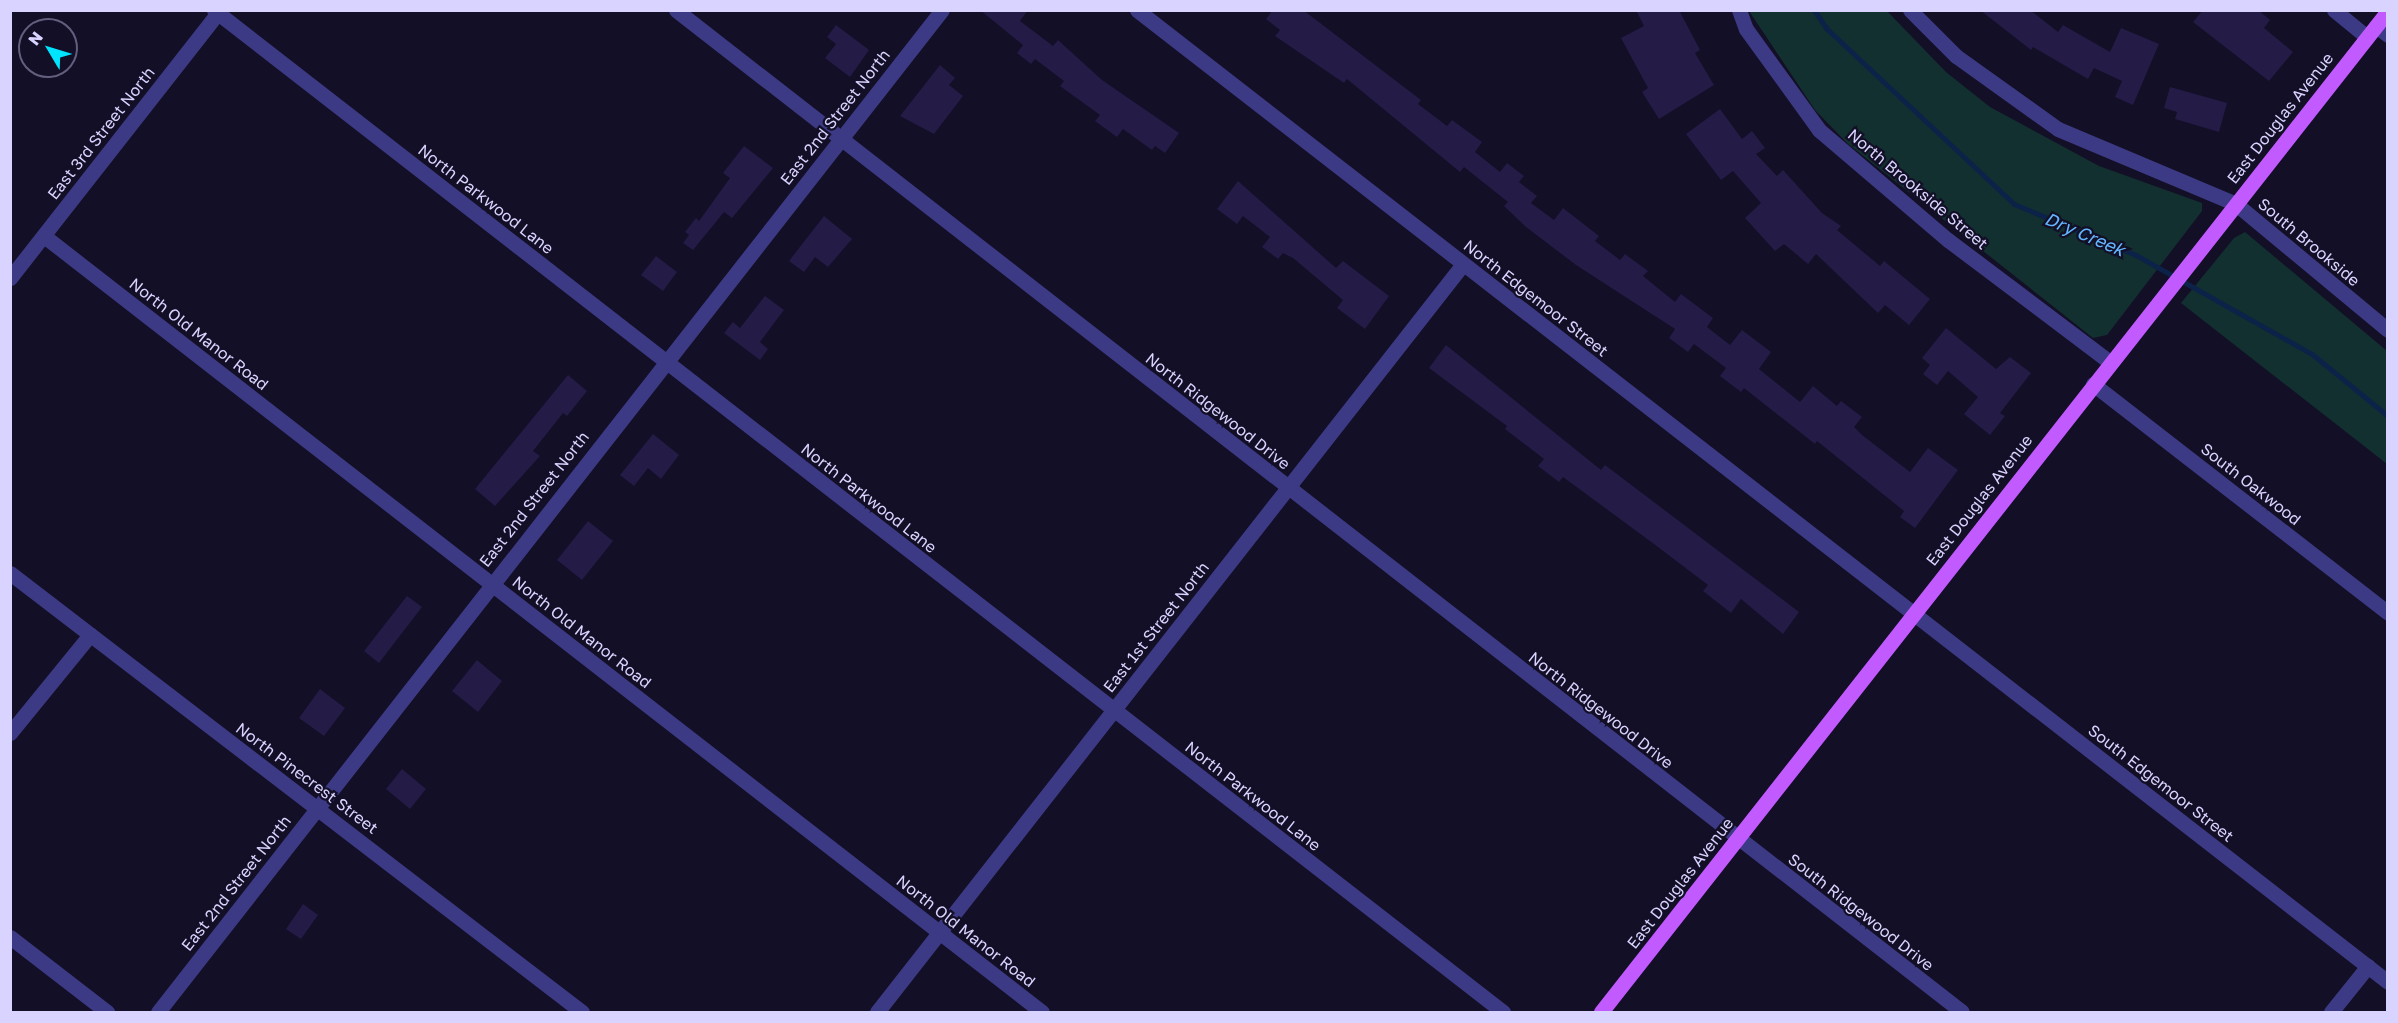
<!DOCTYPE html>
<html>
<head>
<meta charset="utf-8">
<style>
  body { margin:0 }
  #map { position:relative; width:2398px; height:1023px; overflow:hidden; background:#130f26; font-family:"Golos Text",sans-serif }
  div>[style] { position:absolute }
  .green>* { inset:0; background:#12302f }
  .stream>* { height:5px; margin:-2.5px; padding:0 2.5px; transform-origin:2.5px; border-radius:2.5px; background:#0c2248 }
  .building>* { inset:0; background:#241b47 }
  .minor>* { height:15px; margin:-7.5px; padding:0 7.5px; transform-origin:7.5px; border-radius:7.5px; background:#3d3a85 }
  .major>* { height:15px; margin:-7.5px; padding:0 7.5px; transform-origin:7.5px; border-radius:7.5px; background:#c25bff }
  span { translate:-50% -50%; white-space:nowrap; text-align:center; line-height:1.15; -webkit-text-stroke:4.5px #130f26; paint-order:stroke }
  .street-label { font-size:16px; color:#d9d4ff }
  .water-label { font-size:18px; color:#62b6ff; font-style:italic }
  .frame { position:absolute; inset:0; border:12px solid #d9d4ff; pointer-events:none }
  .north { position:absolute; left:18px; top:18px; width:60px; height:60px; box-sizing:border-box; background:#130f26; border:2px solid #625e7d; border-radius:50%; rotate:308deg; font-size:16px; font-weight:700; line-height:24px; text-align:center; color:#d9d4ff }
  .north::after { content:''; display:block; margin:auto; width:21px; height:27px; background:#00e5ff; clip-path:polygon(50% 0,100% 100%,50% 72%,0 100%) }
</style>
</head>
<body>
<div id="map">
  <div class="green">
    <i style="clip-path:polygon(1749px 11px,1887px 11px,1946px 72px,1990px 107px,2099px 166px,2202px 203px,2202px 211px,2107px 335px,2093px 338px,1848px 144px,1815px 110px)"></i>
    <i style="clip-path:polygon(2245px 232px,2387px 351px,2387px 464px,2181px 303px,2234px 238px)"></i>
  </div>
  <div class="stream">
    <i style="left:1814px;top:10px;width:22px;rotate:56deg"></i>
    <i style="left:1826px;top:28px;width:258px;rotate:43.1deg"></i>
    <i style="left:2014px;top:204px;width:132px;rotate:22.7deg"></i>
    <i style="left:2136px;top:255px;width:202px;rotate:29.4deg"></i>
    <i style="left:2312px;top:354px;width:98px;rotate:39.2deg"></i>
  </div>
  <div class="building">
    <i style="clip-path:polygon(980px 10px,1028px 10px,1020px 21px,1053px 46px,1058px 40px,1102px 80px,1179px 133px,1165px 153px,1155px 146px,1152px 150px,1123px 129px,1117px 137px,1095px 121px,1100px 115px,1060px 86px,1064px 81px,1035px 59px,1031px 64px,1017px 53px,1023px 45px)"></i>
    <i style="clip-path:polygon(1273px 10px,1303px 10px,1421px 100px,1418px 104px,1447px 126px,1452px 120px,1482px 142px,1475px 152px,1500px 172px,1507px 163px,1524px 176px,1519px 182px,1537px 196px,1531px 203px,1554px 220px,1563px 208px,1599px 236px,1595px 241px,1620px 260px,1625px 254px,1648px 271px,1643px 276px,1675px 302px,1681px 294px,1713px 318px,1707px 327px,1730px 345px,1742px 330px,1771px 352px,1759px 369px,1800px 402px,1813px 386px,1837px 406px,1841px 401px,1862px 417px,1854px 427px,1862px 435px,1910px 472px,1928px 448px,1958px 470px,1915px 528px,1900px 517px,1904px 511px,1817px 441px,1815px 444px,1744px 388px,1741px 392px,1720px 376px,1726px 368px,1694px 344px,1688px 352px,1669px 338px,1675px 329px,1576px 265px,1526px 227px,1504px 206px,1508px 202px,1464px 167px,1460px 172px,1347px 79px,1344px 83px,1275px 36px,1280px 30px,1266px 19px)"></i>
    <i style="clip-path:polygon(1636px 10px,1679px 10px,1700px 50px,1695px 53px,1714px 85px,1659px 119px,1642px 92px,1648px 88px,1621px 38px,1644px 26px)"></i>
    <i style="clip-path:polygon(1980px 10px,2030px 10px,2058px 32px,2063px 25px,2110px 52px,2121px 28px,2159px 44px,2133px 105px,2115px 97px,2122px 81px,2094px 68px,2088px 79px,2033px 47px,2031px 50px)"></i>
    <i style="clip-path:polygon(2203px 10px,2258px 10px,2270px 20px,2264px 28px,2293px 52px,2269px 81px,2193px 22px)"></i>
    <i style="clip-path:polygon(836px 25px,869px 50px,850px 77px,825px 58px,836px 44px,827px 37px)"></i>
    <i style="clip-path:polygon(940px 65px,955px 78px,949px 85px,963px 96px,934px 134px,900px 116px)"></i>
    <i style="clip-path:polygon(2170px 87px,2227px 103px,2219px 132px,2175px 119px,2177px 112px,2164px 108px)"></i>
    <i style="clip-path:polygon(1720px 109px,1742px 139px,1752px 131px,1765px 148px,1756px 154px,1777px 176px,1783px 170px,1822px 213px,1841px 226px,1837px 230px,1880px 266px,1884px 261px,1930px 299px,1909px 325px,1885px 305px,1878px 313px,1816px 254px,1808px 264px,1784px 244px,1775px 251px,1745px 218px,1761px 203px,1733px 171px,1721px 180px,1686px 134px)"></i>
    <i style="clip-path:polygon(744px 146px,773px 168px,732px 218px,724px 212px,693px 250px,683px 243px,689px 235px,685px 232px,696px 218px,699px 221px,730px 178px,723px 173px)"></i>
    <i style="clip-path:polygon(1238px 181px,1336px 268px,1343px 261px,1389px 296px,1365px 329px,1337px 308px,1343px 300px,1293px 258px,1283px 253px,1278px 259px,1262px 247px,1270px 237px,1243px 216px,1237px 224px,1217px 209px)"></i>
    <i style="clip-path:polygon(824px 216px,852px 239px,828px 267px,815px 257px,804px 272px,789px 261px)"></i>
    <i style="clip-path:polygon(656px 256px,677px 272px,663px 291px,641px 275px)"></i>
    <i style="clip-path:polygon(765px 296px,784px 310px,760px 342px,768px 349px,760px 360px,724px 333px,733px 322px,740px 328px)"></i>
    <i style="clip-path:polygon(1946px 328px,1996px 369px,2010px 357px,2031px 373px,2000px 413px,2005px 416px,1990px 435px,1964px 414px,1978px 397px,1948px 371px,1937px 385px,1923px 374px,1930px 365px,1922px 358px)"></i>
    <i style="clip-path:polygon(1446px 345px,1601px 470px,1605px 465px,1799px 612px,1783px 634px,1741px 599px,1731px 613px,1703px 591px,1708px 585px,1654px 544px,1563px 477px,1559px 482px,1538px 466px,1544px 459px,1505px 429px,1507px 426px,1429px 368px)"></i>
    <i style="clip-path:polygon(568px 375px,587px 391px,567px 416px,563px 413px,533px 451px,540px 456px,495px 506px,475px 489px)"></i>
    <i style="clip-path:polygon(653px 434px,679px 455px,661px 479px,648px 468px,634px 486px,620px 475px)"></i>
    <i style="clip-path:polygon(588px 521px,613px 541px,582px 580px,557px 560px)"></i>
    <i style="clip-path:polygon(407px 596px,422px 607px,379px 663px,364px 651px)"></i>
    <i style="clip-path:polygon(477px 660px,502px 681px,478px 712px,452px 691px)"></i>
    <i style="clip-path:polygon(320px 689px,345px 708px,324px 736px,299px 718px)"></i>
    <i style="clip-path:polygon(402px 769px,426px 789px,410px 809px,386px 789px)"></i>
    <i style="clip-path:polygon(303px 904px,318px 915px,301px 939px,286px 929px)"></i>
  </div>
  <div class="minor">
    <i style="left:214px;top:10px;width:1633px;rotate:37.86deg"></i>
    <i style="left:676px;top:10px;width:1630px;rotate:37.92deg"></i>
    <i style="left:1137px;top:10px;width:1584px;rotate:37.85deg"></i>
    <i style="left:1739px;top:10px;width:20px;rotate:70deg"></i>
    <i style="left:1746px;top:29px;width:125px;rotate:54.1deg"></i>
    <i style="left:1819px;top:130px;width:170px;rotate:40.5deg"></i>
    <i style="left:1948px;top:240px;width:203px;rotate:37deg"></i>
    <i style="left:1910px;top:10px;width:65px;rotate:45deg"></i>
    <i style="left:1956px;top:56px;width:125px;rotate:35.6deg"></i>
    <i style="left:2058px;top:129px;width:193px;rotate:22.8deg"></i>
    <i style="left:2236px;top:204px;width:197px;rotate:39.7deg"></i>
    <i style="left:2334px;top:10px;width:43px;rotate:39.3deg"></i>
    <i style="left:2376px;top:26px;width:15px;rotate:37deg"></i>
    <i style="left:44px;top:236px;width:1264px;rotate:37.87deg"></i>
    <i style="left:10px;top:278px;width:340px;rotate:-51.9deg"></i>
    <i style="left:2093px;top:384px;width:373px;rotate:37.8deg"></i>
    <i style="left:10px;top:573px;width:721px;rotate:37.51deg"></i>
    <i style="left:10px;top:733px;width:127px;rotate:-50.8deg"></i>
    <i style="left:10px;top:937px;width:123px;rotate:37.7deg"></i>
    <i style="left:158px;top:1012px;width:1272px;rotate:-51.96deg"></i>
    <i style="left:877px;top:1012px;width:950px;rotate:-51.92deg"></i>
    <i style="left:2331px;top:1012px;width:59px;rotate:-51.2deg"></i>
  </div>
  <div class="major">
    <i style="left:1601px;top:1012px;width:1273px;rotate:-51.83deg"></i>
  </div>
  <div class="street-label">
    <span style="left:835px;top:117px;rotate:-52deg">East 2nd Street North</span>
    <span style="left:2280px;top:118px;rotate:-52deg">East Douglas Avenue</span>
    <span style="left:101px;top:133px;rotate:-52deg">East 3rd Street North</span>
    <span style="left:1918px;top:189px;rotate:40deg">North Brookside Street</span>
    <span style="left:486px;top:199px;rotate:38deg">North Parkwood Lane</span>
    <span style="left:2309px;top:242px;rotate:40deg">South Brookside</span>
    <span style="left:1536px;top:298px;rotate:38deg">North Edgemoor Street</span>
    <span style="left:199px;top:334px;rotate:38deg">North Old Manor Road</span>
    <span style="left:1218px;top:411px;rotate:38deg">North Ridgewood Drive</span>
    <span style="left:2251px;top:484px;rotate:38deg">South Oakwood</span>
    <span style="left:869px;top:498px;rotate:38deg">North Parkwood Lane</span>
    <span style="left:534px;top:499px;rotate:-52deg">East 2nd Street North</span>
    <span style="left:1979px;top:500px;rotate:-52deg">East Douglas Avenue</span>
    <span style="left:1156px;top:627px;rotate:-52deg">East 1st Street North</span>
    <span style="left:582px;top:632px;rotate:38deg">North Old Manor Road</span>
    <span style="left:1601px;top:710px;rotate:38deg">North Ridgewood Drive</span>
    <span style="left:307px;top:778px;rotate:37deg">North Pinecrest Street</span>
    <span style="left:2161px;top:783px;rotate:38deg">South Edgemoor Street</span>
    <span style="left:1253px;top:796px;rotate:38deg">North Parkwood Lane</span>
    <span style="left:236px;top:883px;rotate:-52deg">East 2nd Street North</span>
    <span style="left:1680px;top:883px;rotate:-52deg">East Douglas Avenue</span>
    <span style="left:1861px;top:912px;rotate:38deg">South Ridgewood Drive</span>
    <span style="left:966px;top:931px;rotate:38deg">North Old Manor Road</span>
  </div>
  <div class="water-label">
    <span style="left:2085px;top:234px;rotate:23deg">Dry Creek</span>
  </div>
  <div class="frame"></div>
  <div class="north">N</div>
</div>
</body>
</html>
